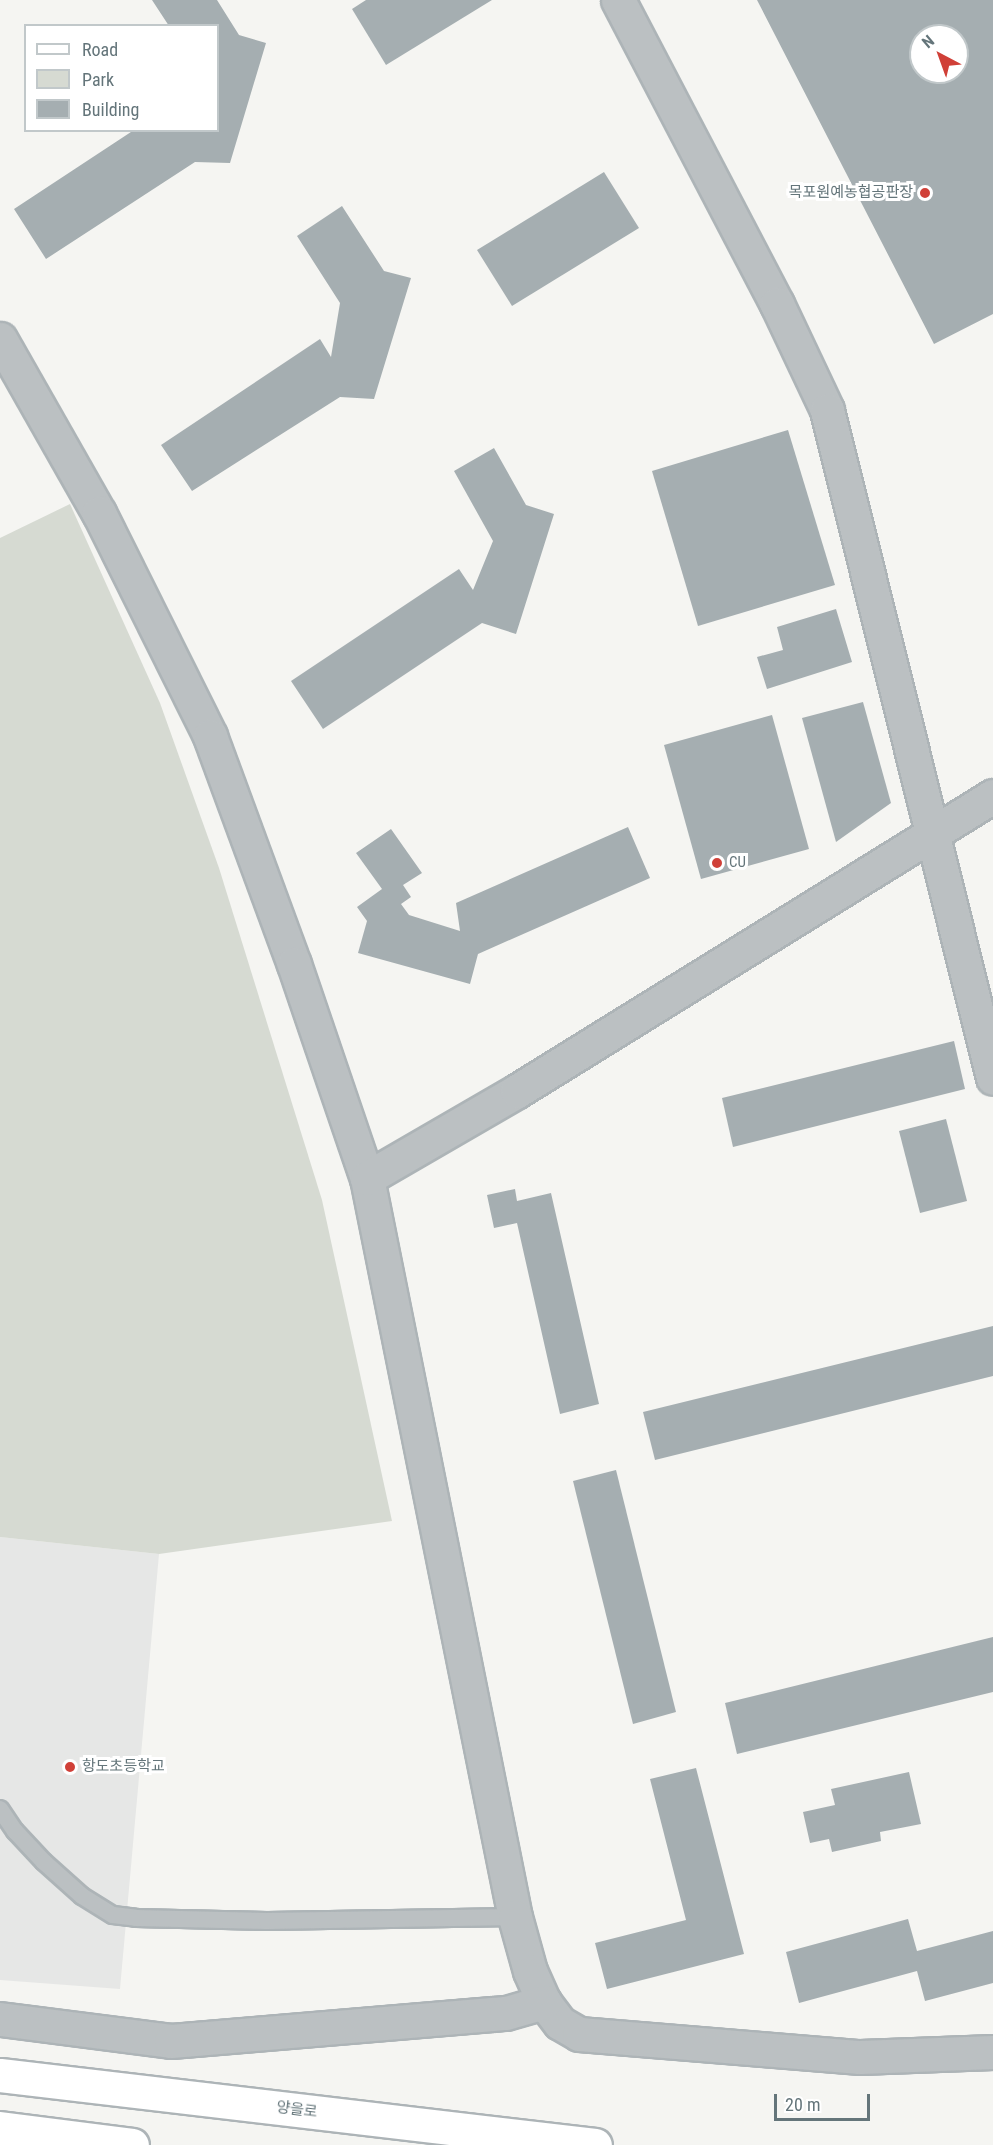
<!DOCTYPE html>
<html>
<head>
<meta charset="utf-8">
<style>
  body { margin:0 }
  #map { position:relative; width:993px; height:2145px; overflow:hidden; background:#f5f5f2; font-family:"Roboto Condensed","Noto Sans KR",sans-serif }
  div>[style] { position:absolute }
  .built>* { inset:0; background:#e6e7e6 }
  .green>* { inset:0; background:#d6dad2 }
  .building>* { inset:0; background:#a5aeb1 }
  .roads { filter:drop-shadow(2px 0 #adb4b7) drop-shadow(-2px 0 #adb4b7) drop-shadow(0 2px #adb4b7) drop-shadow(0 -2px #adb4b7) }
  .lane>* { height:16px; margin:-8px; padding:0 8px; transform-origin:8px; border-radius:8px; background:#bbc0c2 }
  .street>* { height:33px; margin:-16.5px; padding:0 16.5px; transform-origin:16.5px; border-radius:16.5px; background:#bbc0c2 }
  .secondary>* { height:33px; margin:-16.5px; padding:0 16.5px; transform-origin:16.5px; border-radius:16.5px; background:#fff }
  .dots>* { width:16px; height:16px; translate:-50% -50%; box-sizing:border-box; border:3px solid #fff; border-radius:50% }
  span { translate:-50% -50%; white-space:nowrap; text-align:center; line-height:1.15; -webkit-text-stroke:6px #fff; paint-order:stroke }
  .poi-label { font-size:15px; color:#64757a }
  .right { translate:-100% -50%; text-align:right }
  .left { translate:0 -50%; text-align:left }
  .street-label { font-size:15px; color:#64757a }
  .legend { position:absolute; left:24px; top:24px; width:195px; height:108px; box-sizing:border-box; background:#fff; border:2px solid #c1c8ca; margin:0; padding:8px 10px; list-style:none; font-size:18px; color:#64757a }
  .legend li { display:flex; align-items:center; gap:12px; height:30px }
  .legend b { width:30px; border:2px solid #c1c8ca }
  .north { position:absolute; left:909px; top:24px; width:60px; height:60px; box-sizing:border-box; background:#fff; border:2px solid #c1c8ca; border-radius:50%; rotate:319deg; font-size:16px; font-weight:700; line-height:24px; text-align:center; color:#64757a }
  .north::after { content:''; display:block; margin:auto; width:21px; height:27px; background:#d04038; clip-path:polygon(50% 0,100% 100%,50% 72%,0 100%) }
  .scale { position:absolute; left:774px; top:2094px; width:96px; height:27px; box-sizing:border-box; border:3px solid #64757a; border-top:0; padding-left:8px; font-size:18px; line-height:21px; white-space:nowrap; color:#64757a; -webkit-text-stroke:4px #fff; paint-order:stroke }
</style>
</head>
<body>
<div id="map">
  <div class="built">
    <i style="clip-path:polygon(0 1537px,159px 1554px,120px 1989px,0 1980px)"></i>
  </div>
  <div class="green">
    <i style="clip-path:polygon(70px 504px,160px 703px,219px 868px,322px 1200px,392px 1521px,159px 1554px,0 1537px,0 538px)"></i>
  </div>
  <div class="building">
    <i style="clip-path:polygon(152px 0,217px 0,239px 35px,266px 43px,230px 163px,195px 162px,46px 259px,14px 209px,134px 130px,218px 130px,218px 26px,169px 26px)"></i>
    <i style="clip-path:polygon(366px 0,492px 0,386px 65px,352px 9px)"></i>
    <i style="clip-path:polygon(evenodd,757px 0,993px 0,993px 314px,934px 344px,757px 0,921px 36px,957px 36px,957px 72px,921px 72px,921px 36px)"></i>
    <i style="clip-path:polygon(604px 172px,639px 228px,512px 306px,477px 250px)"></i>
    <i style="clip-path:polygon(342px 206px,384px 271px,411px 278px,374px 399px,340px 397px,192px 491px,161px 445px,320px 339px,331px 357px,340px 303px,297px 236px)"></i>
    <i style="clip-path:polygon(788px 430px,835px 585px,698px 626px,652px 471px)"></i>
    <i style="clip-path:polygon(494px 448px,526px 505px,554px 514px,516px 634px,482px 623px,323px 729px,291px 681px,459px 569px,473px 590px,493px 541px,454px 471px)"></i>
    <i style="clip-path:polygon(836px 609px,852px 662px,767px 689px,757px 657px,783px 650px,777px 627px)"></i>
    <i style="clip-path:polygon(863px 702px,891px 803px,836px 842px,802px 718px)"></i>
    <i style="clip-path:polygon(772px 715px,809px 849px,701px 879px,664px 745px)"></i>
    <i style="clip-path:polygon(628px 827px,650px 878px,478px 954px,470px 984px,358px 953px,367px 921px,357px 907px,382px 889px,356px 853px,391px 829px,422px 873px,403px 885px,411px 897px,401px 904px,409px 915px,460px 931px,456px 903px)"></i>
    <i style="clip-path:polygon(954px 1041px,965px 1089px,733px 1147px,722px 1098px)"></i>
    <i style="clip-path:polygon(946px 1119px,967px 1201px,920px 1213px,899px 1131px)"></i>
    <i style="clip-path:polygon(515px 1189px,517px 1201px,551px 1193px,599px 1404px,560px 1414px,517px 1223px,494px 1228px,487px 1195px)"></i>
    <i style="clip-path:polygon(993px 1326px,993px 1376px,655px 1460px,643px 1412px)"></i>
    <i style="clip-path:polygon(616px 1470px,676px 1712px,633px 1724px,573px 1481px)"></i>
    <i style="clip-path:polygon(993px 1637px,993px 1692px,737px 1754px,725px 1703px)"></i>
    <i style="clip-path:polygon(696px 1768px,744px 1954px,607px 1989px,595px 1943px,686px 1920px,650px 1779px)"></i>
    <i style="clip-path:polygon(909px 1772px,921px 1824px,880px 1832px,881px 1841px,832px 1852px,829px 1839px,810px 1843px,803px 1812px,835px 1805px,831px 1789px)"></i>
    <i style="clip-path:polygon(908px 1919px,917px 1951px,993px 1931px,993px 1983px,925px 2001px,917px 1971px,799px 2003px,786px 1952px)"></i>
  </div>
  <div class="roads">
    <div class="lane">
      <i style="left:0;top:1809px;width:27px;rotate:56deg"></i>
      <i style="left:15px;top:1831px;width:42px;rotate:46.9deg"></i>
      <i style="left:44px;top:1862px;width:51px;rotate:41.8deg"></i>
      <i style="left:82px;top:1896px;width:36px;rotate:32deg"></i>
      <i style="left:113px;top:1915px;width:23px;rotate:7deg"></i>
      <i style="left:136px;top:1918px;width:131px;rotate:1.3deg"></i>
      <i style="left:267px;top:1921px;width:248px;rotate:-0.9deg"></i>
    </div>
    <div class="street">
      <i style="left:618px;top:0;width:343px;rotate:62.4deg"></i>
      <i style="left:777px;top:304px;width:117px;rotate:64.7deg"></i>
      <i style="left:827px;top:410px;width:688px;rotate:76.04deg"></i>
      <i style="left:0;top:339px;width:200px;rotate:60.4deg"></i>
      <i style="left:99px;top:513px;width:249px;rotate:63.5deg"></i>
      <i style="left:210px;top:736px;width:243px;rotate:69.8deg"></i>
      <i style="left:294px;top:964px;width:226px;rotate:71.2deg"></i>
      <i style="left:367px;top:1178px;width:754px;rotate:78.68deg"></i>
      <i style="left:515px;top:1917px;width:56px;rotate:74.5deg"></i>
      <i style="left:530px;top:1971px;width:34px;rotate:66deg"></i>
      <i style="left:544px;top:2002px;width:26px;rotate:53deg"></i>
      <i style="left:560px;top:2023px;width:22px;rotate:30deg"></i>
      <i style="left:579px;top:2034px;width:282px;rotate:4.7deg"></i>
      <i style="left:860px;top:2057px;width:133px;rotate:-2.2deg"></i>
      <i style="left:367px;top:1178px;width:173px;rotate:-30.1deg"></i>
      <i style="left:517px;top:1091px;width:560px;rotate:-31.79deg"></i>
      <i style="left:0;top:2019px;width:172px;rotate:7.3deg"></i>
      <i style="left:171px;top:2041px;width:336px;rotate:-4.8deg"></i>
      <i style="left:506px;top:2013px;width:40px;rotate:-16deg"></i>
    </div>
    <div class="secondary">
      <i style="left:0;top:2075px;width:599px;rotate:6.71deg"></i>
      <i style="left:0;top:2128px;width:133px;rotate:7.3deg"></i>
    </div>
  </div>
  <div class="dots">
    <i style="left:925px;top:193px;background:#d04038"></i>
    <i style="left:717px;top:863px;background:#d04038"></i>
    <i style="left:70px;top:1767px;background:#d04038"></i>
  </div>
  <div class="poi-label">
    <span class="right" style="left:913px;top:193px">목포원예농협공판장</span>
    <span class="left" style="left:729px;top:863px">CU</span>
    <span class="left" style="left:82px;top:1767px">항도초등학교</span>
  </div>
  <div class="street-label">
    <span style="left:297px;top:2110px;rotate:7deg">양을로</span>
  </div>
  <ul class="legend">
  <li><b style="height:8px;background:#fff"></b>Road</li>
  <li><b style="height:16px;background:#d6dad2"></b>Park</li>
  <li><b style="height:16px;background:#a5aeb1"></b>Building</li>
  </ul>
  <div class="north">N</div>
  <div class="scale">20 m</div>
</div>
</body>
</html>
